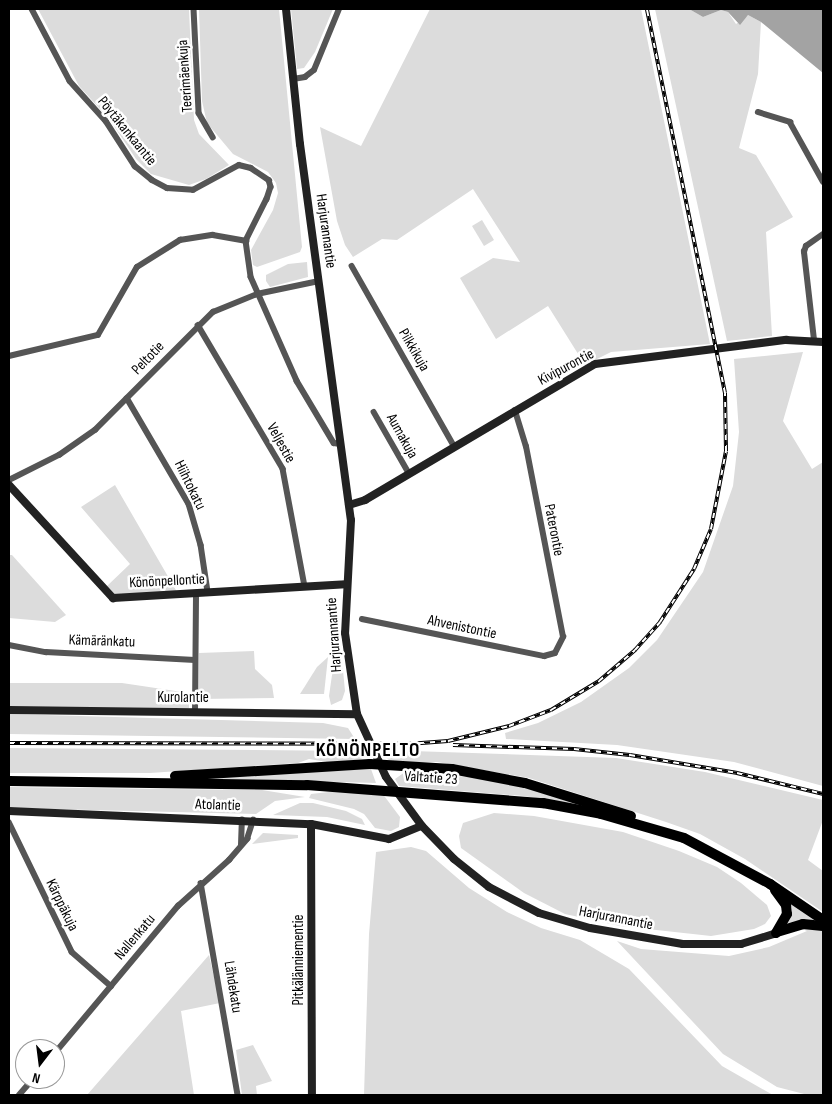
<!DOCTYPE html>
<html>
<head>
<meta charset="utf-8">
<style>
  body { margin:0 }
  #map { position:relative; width:832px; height:1104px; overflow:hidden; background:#fff; font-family:"Sofia Sans Condensed",sans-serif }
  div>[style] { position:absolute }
  .green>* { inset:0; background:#dcdcdc }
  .water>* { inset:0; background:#a3a3a3 }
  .street>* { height:5.5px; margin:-2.75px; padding:0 2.75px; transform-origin:2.75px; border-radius:2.75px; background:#555 }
  .secondary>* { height:8px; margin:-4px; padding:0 4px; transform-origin:4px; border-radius:4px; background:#222 }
  .highway>* { height:10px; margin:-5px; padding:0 5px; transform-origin:5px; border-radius:5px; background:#000 }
  .rail>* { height:4px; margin-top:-2px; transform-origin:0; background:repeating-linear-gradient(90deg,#fff 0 5.5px,#000 0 11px); box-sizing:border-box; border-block:1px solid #000 }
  span { translate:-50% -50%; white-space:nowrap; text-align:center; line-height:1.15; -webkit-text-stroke:5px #fff; paint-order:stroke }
  .street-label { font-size:15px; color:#000 }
  .district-label { font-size:20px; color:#000; font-weight:700; letter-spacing:1px }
  .frame { position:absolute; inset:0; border:10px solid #000; pointer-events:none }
  .north { position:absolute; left:15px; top:1039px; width:50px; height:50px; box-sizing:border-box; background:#fff; border:1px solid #999; border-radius:50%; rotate:195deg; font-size:14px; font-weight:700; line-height:20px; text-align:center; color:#000 }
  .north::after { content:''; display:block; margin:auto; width:18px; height:22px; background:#000; clip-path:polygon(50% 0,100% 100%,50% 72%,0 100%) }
</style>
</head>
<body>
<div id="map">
  <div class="green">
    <i style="clip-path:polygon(38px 9px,189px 9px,194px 120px,199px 134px,229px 165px,206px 179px,189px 185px,151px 174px,136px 159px,110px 120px,79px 86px)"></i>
    <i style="clip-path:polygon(199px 9px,279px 9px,302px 247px,300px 252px,257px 267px,253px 265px,251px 250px,273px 210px,278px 193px,276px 183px,268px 172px,233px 154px,207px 123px,202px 101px)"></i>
    <i style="clip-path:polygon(291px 9px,333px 9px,315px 52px,304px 68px,297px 69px)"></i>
    <i style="clip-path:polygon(430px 9px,641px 9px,710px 344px,611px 352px,585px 365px,548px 306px,496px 339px,460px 278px,493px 258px,520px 262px,473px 189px,397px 240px,382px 239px,353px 257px,345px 245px,337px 221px,320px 127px,361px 146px)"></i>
    <i style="clip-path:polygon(655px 9px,689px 9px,703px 17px,721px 10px,728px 12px,736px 24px,748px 15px,761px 22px,758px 74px,739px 148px,756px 155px,793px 217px,766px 232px,772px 336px,727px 341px)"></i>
    <i style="clip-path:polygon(482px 220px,494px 240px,484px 246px,472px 226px)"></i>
    <i style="clip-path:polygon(307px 262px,308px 277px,270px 287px,266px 281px,266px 275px,288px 264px)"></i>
    <i style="clip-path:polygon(803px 352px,783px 421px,812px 469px,823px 462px,823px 786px,734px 762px,617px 745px,506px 739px,505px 733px,538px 723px,581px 702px,629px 668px,657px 640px,703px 572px,733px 486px,739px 432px,734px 359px)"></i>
    <i style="clip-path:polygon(115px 485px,177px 592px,115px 595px,107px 586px,130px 564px,81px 507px)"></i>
    <i style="clip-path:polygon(9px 555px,12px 555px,66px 615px,55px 622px,9px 618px)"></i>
    <i style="clip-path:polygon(334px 619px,338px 619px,345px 691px,342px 700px,331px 705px,329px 696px,335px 654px)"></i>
    <i style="clip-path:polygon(254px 651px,255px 669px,272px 685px,274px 698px,198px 699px,199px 653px)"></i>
    <i style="clip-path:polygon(328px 657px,324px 694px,300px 694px,317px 667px)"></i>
    <i style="clip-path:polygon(9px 683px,122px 683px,189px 693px,189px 708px,9px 709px)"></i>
    <i style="clip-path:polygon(9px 714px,323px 723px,348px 728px,355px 739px,9px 734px)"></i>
    <i style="clip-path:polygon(9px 748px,360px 751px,362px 759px,333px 763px,309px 759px,298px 763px,150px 773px,9px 773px)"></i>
    <i style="clip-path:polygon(412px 751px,616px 758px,705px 772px,823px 800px,823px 820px,808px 860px,823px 871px,823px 912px,745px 859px,700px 834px,666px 822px,529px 778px,437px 762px,393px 763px,381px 754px)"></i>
    <i style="clip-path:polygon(371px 769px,376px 783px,191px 778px)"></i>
    <i style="clip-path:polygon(405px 772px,496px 779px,601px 809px,524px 796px,399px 786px,395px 779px)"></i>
    <i style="clip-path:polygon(9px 787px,262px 790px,305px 797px,275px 801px,256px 814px,9px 808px)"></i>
    <i style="clip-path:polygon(329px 792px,382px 793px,400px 817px,399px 827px,391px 831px,375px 828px,364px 814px,354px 809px,309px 798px,311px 794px)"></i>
    <i style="clip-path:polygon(300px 803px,313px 803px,346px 811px,362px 819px,365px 825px,327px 817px,273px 815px)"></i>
    <i style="clip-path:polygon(494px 813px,534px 816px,623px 832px,679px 851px,717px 867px,741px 883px,767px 905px,771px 916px,765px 924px,754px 929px,711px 936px,620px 926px,565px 914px,524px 893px,461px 848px,459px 836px,463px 823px)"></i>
    <i style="clip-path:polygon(263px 833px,298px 835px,298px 838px,252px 844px)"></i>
    <i style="clip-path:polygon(411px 847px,426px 851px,469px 888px,507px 912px,541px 928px,580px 940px,629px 969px,722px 1066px,773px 1095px,364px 1095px,369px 934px,376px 852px)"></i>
    <i style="clip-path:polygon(790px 900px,817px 919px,786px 926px,792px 911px)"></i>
    <i style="clip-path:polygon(800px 928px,823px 930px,823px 1095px,808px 1095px,777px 1087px,723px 1054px,617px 941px,641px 949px,729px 956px,769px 947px,807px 931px)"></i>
    <i style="clip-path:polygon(209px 955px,220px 1003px,181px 1011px,194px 1095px,87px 1095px)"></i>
    <i style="clip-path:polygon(253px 1045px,272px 1081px,256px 1086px,257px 1095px,242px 1095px,236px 1050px)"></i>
  </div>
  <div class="water">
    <i style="clip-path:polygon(689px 9px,823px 9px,823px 73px,761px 22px,748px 15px,740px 25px,728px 12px,721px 10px,703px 17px)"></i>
  </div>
  <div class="street">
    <i style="left:32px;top:9px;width:81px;rotate:62.2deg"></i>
    <i style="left:70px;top:81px;width:54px;rotate:48deg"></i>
    <i style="left:106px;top:121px;width:54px;rotate:57.2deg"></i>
    <i style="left:135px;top:166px;width:22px;rotate:39deg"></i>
    <i style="left:152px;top:180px;width:17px;rotate:28deg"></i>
    <i style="left:167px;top:188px;width:26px;rotate:4deg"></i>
    <i style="left:193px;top:190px;width:52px;rotate:-28.5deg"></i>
    <i style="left:239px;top:165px;width:12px;rotate:14deg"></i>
    <i style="left:251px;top:168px;width:22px;rotate:34deg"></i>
    <i style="left:269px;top:180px;width:7px;rotate:74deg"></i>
    <i style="left:271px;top:187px;width:13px;rotate:108deg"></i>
    <i style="left:267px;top:199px;width:47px;rotate:116.6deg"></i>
    <i style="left:246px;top:241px;width:36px;rotate:82deg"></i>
    <i style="left:251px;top:277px;width:114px;rotate:66.1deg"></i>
    <i style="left:297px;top:381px;width:72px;rotate:59.2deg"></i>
    <i style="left:334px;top:443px;width:6px;rotate:9deg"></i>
    <i style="left:194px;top:9px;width:104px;rotate:87.2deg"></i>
    <i style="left:199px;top:113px;width:28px;rotate:60deg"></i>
    <i style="left:293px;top:79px;width:12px;rotate:-9deg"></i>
    <i style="left:305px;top:77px;width:11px;rotate:-38deg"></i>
    <i style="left:314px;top:70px;width:66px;rotate:-67.7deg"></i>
    <i style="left:758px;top:112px;width:34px;rotate:17deg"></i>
    <i style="left:790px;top:122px;width:68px;rotate:60.8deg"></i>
    <i style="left:352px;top:266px;width:208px;rotate:60.4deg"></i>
    <i style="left:198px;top:325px;width:167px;rotate:59.4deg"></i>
    <i style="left:283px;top:469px;width:119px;rotate:79.4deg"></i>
    <i style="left:814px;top:340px;width:89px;rotate:-96.5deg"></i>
    <i style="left:804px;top:252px;width:6px;rotate:-72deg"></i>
    <i style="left:806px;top:246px;width:21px;rotate:-35deg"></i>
    <i style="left:9px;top:356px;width:91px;rotate:-13.3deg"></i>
    <i style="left:98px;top:335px;width:78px;rotate:-60.2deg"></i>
    <i style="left:137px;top:267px;width:51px;rotate:-32.1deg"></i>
    <i style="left:180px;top:240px;width:33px;rotate:-9deg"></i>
    <i style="left:213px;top:235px;width:34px;rotate:10deg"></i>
    <i style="left:127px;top:398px;width:123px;rotate:59.7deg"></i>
    <i style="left:189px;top:504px;width:43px;rotate:73.7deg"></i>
    <i style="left:201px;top:545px;width:48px;rotate:81.5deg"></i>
    <i style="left:374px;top:412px;width:70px;rotate:60.2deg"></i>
    <i style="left:9px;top:480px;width:56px;rotate:-26.6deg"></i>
    <i style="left:59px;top:455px;width:44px;rotate:-34.8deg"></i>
    <i style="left:95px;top:430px;width:167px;rotate:-45deg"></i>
    <i style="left:213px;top:312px;width:48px;rotate:-22.2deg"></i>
    <i style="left:257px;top:294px;width:63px;rotate:-11.8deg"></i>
    <i style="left:362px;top:619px;width:186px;rotate:11.5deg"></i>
    <i style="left:544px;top:656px;width:11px;rotate:-15deg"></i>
    <i style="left:555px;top:653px;width:18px;rotate:-63deg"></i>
    <i style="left:563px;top:637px;width:194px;rotate:-101deg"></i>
    <i style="left:526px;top:447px;width:38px;rotate:-107deg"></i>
    <i style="left:9px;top:645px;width:38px;rotate:11deg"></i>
    <i style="left:46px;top:652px;width:149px;rotate:3.1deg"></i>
    <i style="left:195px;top:712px;width:118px;rotate:-89.5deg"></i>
    <i style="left:9px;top:822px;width:144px;rotate:64.1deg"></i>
    <i style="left:72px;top:952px;width:52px;rotate:41.1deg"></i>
    <i style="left:241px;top:845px;width:25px;rotate:-88deg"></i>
    <i style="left:201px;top:883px;width:215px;rotate:80.1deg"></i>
    <i style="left:55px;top:1053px;width:192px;rotate:-50.1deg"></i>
    <i style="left:178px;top:906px;width:69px;rotate:-42deg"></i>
    <i style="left:229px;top:860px;width:28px;rotate:-49deg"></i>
    <i style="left:247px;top:839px;width:20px;rotate:-72deg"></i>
    <i style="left:19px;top:1095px;width:21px;rotate:-49deg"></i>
  </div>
  <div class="secondary">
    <i style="left:286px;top:9px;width:136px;rotate:84.1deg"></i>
    <i style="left:300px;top:144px;width:379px;rotate:82.3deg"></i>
    <i style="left:351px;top:520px;width:113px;rotate:93deg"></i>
    <i style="left:345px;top:633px;width:82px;rotate:81.6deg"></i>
    <i style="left:357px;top:714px;width:69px;rotate:65.3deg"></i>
    <i style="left:386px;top:777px;width:61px;rotate:53.7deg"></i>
    <i style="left:422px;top:826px;width:46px;rotate:45.9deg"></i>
    <i style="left:454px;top:859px;width:45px;rotate:38.7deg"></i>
    <i style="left:489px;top:887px;width:56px;rotate:27.5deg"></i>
    <i style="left:539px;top:913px;width:53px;rotate:16.4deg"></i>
    <i style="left:590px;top:928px;width:94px;rotate:9.8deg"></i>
    <i style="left:683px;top:944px;width:58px"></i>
    <i style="left:741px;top:944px;width:37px;rotate:-17deg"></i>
    <i style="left:9px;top:485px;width:154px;rotate:47.4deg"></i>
    <i style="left:113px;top:598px;width:233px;rotate:-3.4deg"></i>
    <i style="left:349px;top:505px;width:17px;rotate:-17deg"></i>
    <i style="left:365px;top:500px;width:267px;rotate:-30.6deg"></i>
    <i style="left:595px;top:364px;width:193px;rotate:-7.2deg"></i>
    <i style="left:786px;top:340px;width:37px;rotate:3deg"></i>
    <i style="left:9px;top:710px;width:348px;rotate:0.7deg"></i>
    <i style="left:9px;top:811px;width:302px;rotate:2.5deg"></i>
    <i style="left:311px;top:824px;width:79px;rotate:10.9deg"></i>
    <i style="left:389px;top:839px;width:35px;rotate:-22deg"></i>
    <i style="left:311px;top:824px;width:271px;rotate:89.8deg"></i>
  </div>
  <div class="highway">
    <i style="left:175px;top:776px;width:195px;rotate:-3.5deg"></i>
    <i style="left:370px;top:764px;width:82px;rotate:3.5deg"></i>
    <i style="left:452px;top:769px;width:74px;rotate:10.9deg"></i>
    <i style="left:525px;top:783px;width:111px;rotate:17.3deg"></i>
    <i style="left:9px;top:781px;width:298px;rotate:0.8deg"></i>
    <i style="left:307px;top:785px;width:237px;rotate:4.4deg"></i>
    <i style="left:543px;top:803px;width:59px;rotate:10.7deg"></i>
    <i style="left:601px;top:814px;width:86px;rotate:16.1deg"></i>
    <i style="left:684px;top:838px;width:98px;rotate:28.1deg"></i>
    <i style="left:770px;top:884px;width:64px;rotate:34.2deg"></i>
    <i style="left:775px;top:890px;width:19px;rotate:54deg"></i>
    <i style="left:786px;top:905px;width:9px;rotate:84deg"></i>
    <i style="left:787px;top:914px;width:22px;rotate:120deg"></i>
    <i style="left:777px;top:932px;width:27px;rotate:-17deg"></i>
    <i style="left:803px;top:924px;width:20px;rotate:6deg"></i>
  </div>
  <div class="rail">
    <i style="left:9px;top:743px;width:404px;rotate:0.1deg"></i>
    <i style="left:408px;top:744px;width:40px;rotate:-4.3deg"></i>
    <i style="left:448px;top:741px;width:63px;rotate:-13.8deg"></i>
    <i style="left:509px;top:726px;width:45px;rotate:-20.9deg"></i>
    <i style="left:551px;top:710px;width:56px;rotate:-31.1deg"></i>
    <i style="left:599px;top:681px;width:48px;rotate:-40.7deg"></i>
    <i style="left:635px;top:650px;width:38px;rotate:-48deg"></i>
    <i style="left:660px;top:622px;width:63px;rotate:-57.3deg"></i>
    <i style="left:694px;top:569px;width:43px;rotate:-67deg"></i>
    <i style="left:711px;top:529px;width:79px;rotate:-79.1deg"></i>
    <i style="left:726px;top:451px;width:58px;rotate:-91deg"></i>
    <i style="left:725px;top:393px;width:392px;rotate:-101.5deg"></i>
    <i style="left:453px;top:745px;width:121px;rotate:1.9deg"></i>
    <i style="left:574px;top:749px;width:56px;rotate:6.1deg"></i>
    <i style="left:630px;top:755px;width:109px;rotate:9.5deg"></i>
    <i style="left:737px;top:773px;width:89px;rotate:13.7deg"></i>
  </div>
  <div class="street-label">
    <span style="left:185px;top:76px;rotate:-94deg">Teerimäenkuja</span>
    <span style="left:127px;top:131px;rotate:51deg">Pöytäkankaantie</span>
    <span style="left:326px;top:231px;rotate:82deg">Harjurannantie</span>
    <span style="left:414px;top:350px;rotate:60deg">Pilkkikuja</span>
    <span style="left:148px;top:358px;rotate:-46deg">Peltotie</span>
    <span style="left:566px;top:367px;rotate:-28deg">Kivipurontie</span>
    <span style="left:402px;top:436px;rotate:61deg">Aumakuja</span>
    <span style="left:281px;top:443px;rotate:61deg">Veljestie</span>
    <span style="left:190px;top:485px;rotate:64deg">Hiihtokatu</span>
    <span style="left:554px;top:530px;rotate:79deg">Paterontie</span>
    <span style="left:167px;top:581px;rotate:-3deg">Könönpellontie</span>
    <span style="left:462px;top:627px;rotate:12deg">Ahvenistontie</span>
    <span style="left:334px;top:635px;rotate:-94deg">Harjurannantie</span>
    <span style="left:102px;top:641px;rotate:2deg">Kämäränkatu</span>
    <span style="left:183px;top:698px">Kurolantie</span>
    <span style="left:431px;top:778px;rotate:4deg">Valtatie 23</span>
    <span style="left:218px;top:805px;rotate:2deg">Atolantie</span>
    <span style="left:62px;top:905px;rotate:64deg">Kärppäkuja</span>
    <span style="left:616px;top:918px;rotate:11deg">Harjurannantie</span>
    <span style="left:135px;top:937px;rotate:-50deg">Nallenkatu</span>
    <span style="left:299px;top:960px;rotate:-90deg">Pitkälänniementie</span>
    <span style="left:233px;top:987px;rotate:81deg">Lähdekatu</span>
  </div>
  <div class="district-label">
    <span style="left:368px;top:750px">KÖNÖNPELTO</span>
  </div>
  <div class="frame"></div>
  <div class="north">N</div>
</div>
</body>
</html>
